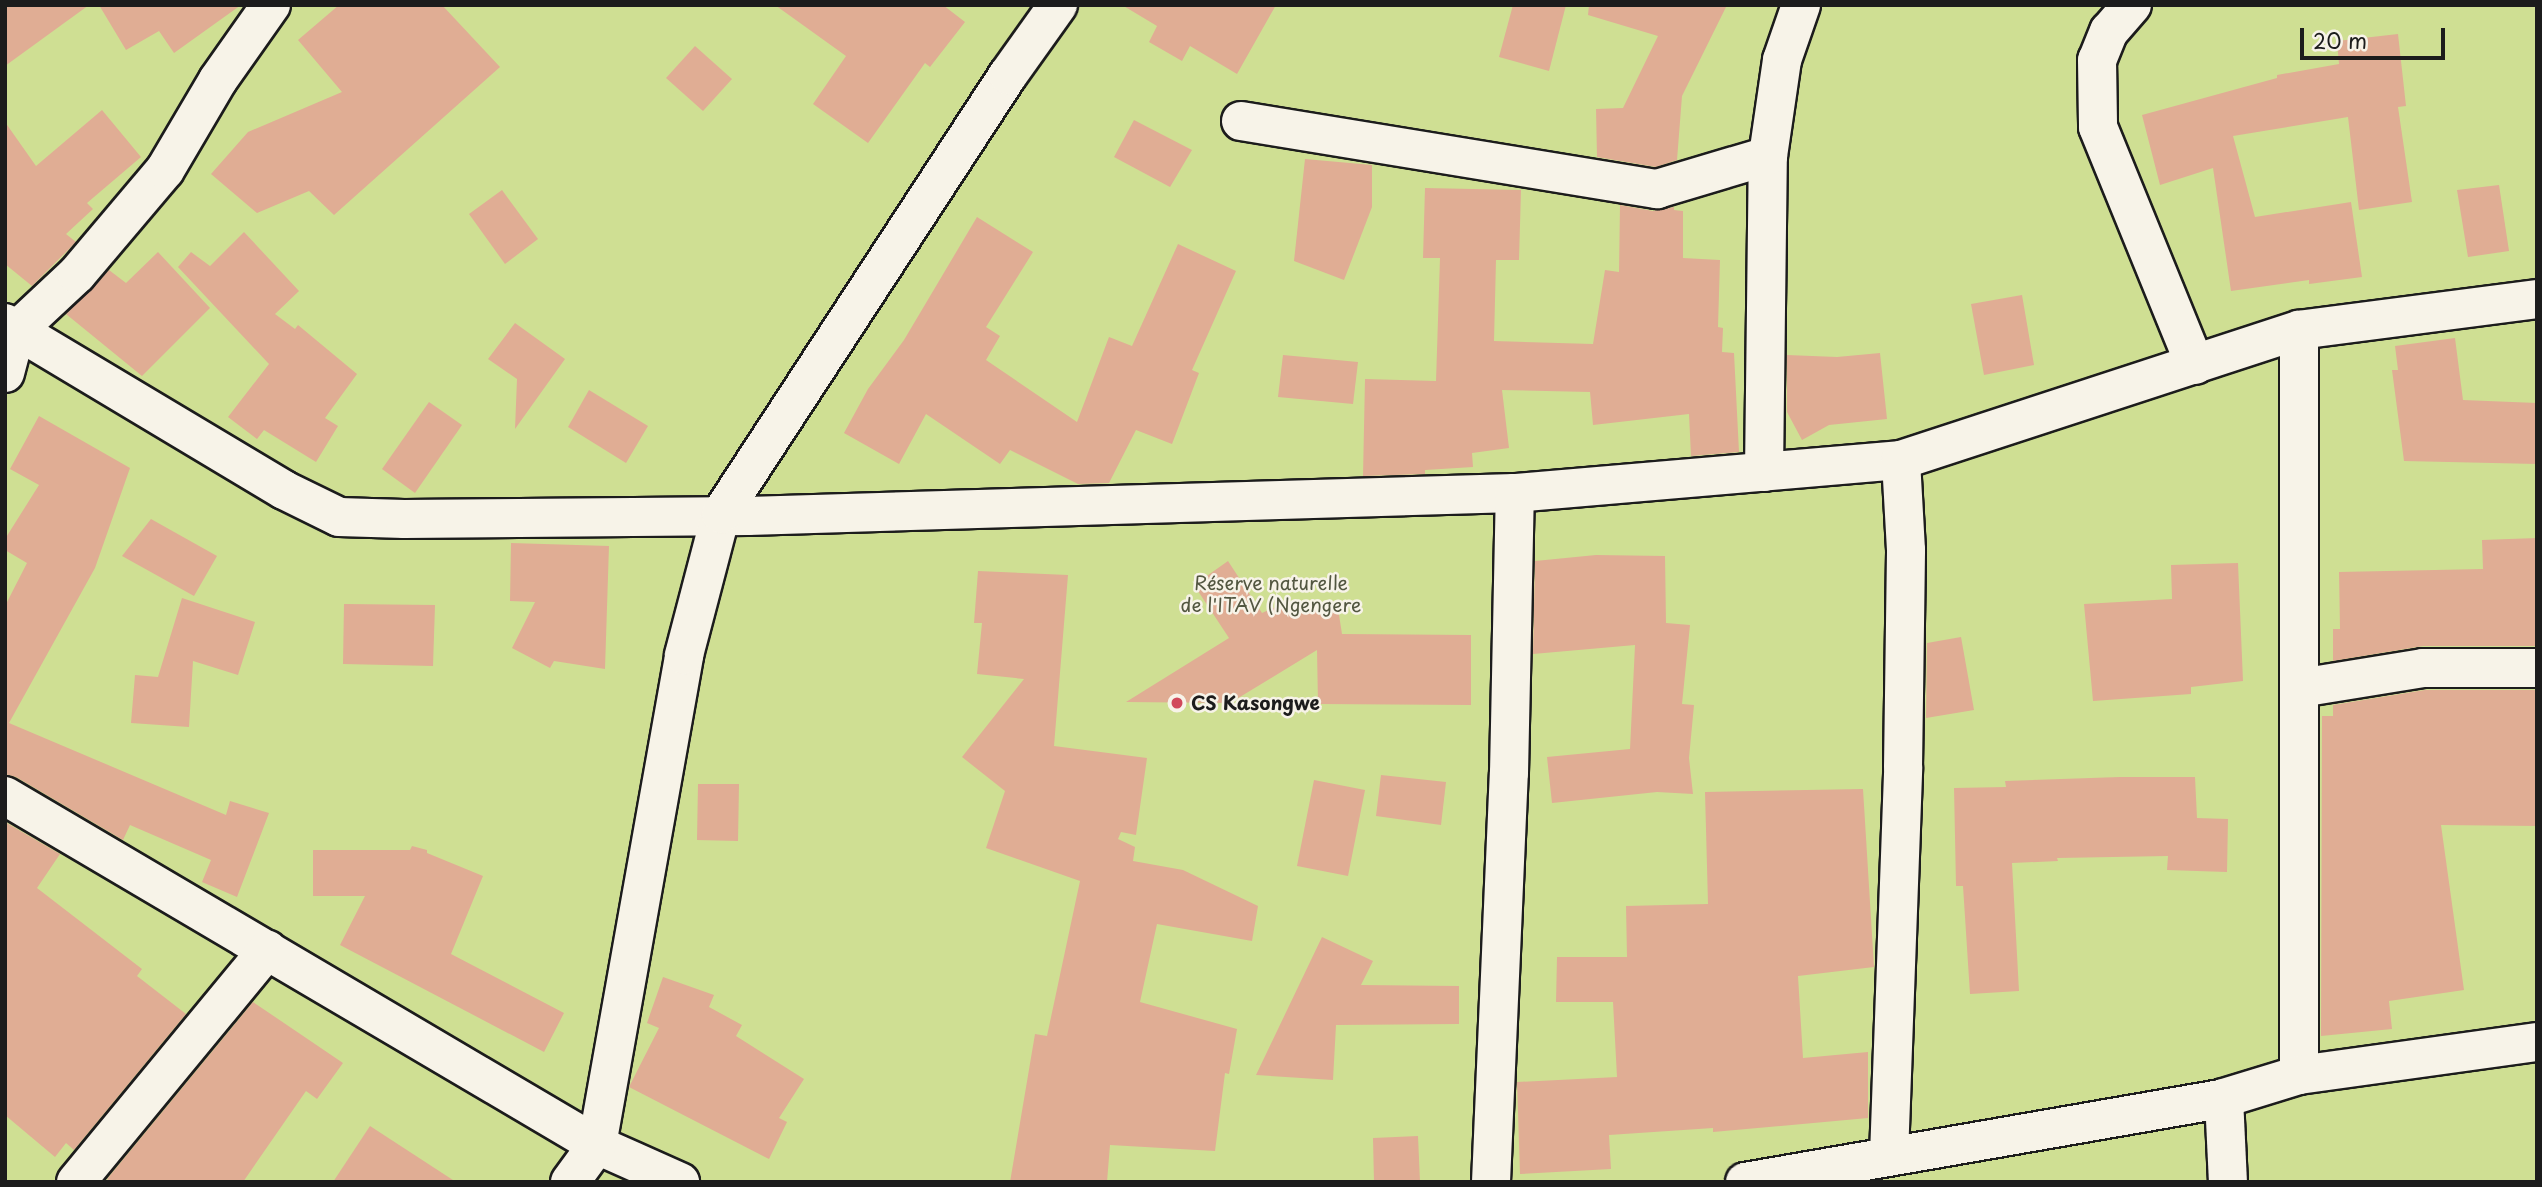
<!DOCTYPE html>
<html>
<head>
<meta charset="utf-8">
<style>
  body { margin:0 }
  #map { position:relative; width:2542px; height:1187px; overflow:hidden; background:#f2e5d7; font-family:"Playpen Sans",sans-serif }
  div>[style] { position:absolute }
  .green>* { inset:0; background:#cfdf93 }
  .building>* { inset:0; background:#e0ad94 }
  .roads { filter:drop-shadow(2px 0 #1c1c1c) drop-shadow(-2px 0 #1c1c1c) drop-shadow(0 2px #1c1c1c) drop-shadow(0 -2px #1c1c1c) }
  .minor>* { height:38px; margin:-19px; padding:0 19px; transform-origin:19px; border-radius:19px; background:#f7f3e8 }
  .dots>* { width:19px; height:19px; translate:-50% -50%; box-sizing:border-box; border:4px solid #f7f3e8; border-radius:50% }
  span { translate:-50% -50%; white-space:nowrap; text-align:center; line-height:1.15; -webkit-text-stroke:5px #f7f3e8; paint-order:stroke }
  .park-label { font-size:19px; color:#525640 }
  .poi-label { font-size:19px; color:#1c1c1c; font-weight:700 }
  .left { translate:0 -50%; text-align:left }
  .frame { position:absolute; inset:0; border:7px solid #1c1c1c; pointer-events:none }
  .scale { position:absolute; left:2300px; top:28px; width:145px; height:32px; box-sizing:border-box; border:4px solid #1c1c1c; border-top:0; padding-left:9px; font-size:21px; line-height:24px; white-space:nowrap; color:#1c1c1c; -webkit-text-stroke:5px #f7f3e8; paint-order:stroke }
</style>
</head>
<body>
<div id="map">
  <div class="green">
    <i style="clip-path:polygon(5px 5px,2537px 5px,2537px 1182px,5px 1182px)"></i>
  </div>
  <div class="building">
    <i style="clip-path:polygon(5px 5px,89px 5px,5px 66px)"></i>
    <i style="clip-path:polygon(99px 5px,241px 5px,174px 53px,159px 31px,126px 50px)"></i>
    <i style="clip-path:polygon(339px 5px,442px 5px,500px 67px,334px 215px,309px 191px,257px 213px,211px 174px,248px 132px,342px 92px,298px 40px)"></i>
    <i style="clip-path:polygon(775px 5px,943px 5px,965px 22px,930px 67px,925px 63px,868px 143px,813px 104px,846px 56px)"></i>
    <i style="clip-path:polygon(1122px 5px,1276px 5px,1237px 74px,1190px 46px,1182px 61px,1149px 42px,1157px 26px)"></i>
    <i style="clip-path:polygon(1513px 5px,1566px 5px,1549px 71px,1499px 57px)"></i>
    <i style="clip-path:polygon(1589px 5px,1727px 5px,1682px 96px,1677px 160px,1656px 167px,1597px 157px,1596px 109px,1623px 108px,1658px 36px,1588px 15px)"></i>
    <i style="clip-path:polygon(2398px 34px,2406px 106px,2398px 107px,2412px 202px,2359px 210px,2348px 117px,2233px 136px,2255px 217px,2351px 202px,2362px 277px,2309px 284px,2309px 280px,2231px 291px,2213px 168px,2160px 185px,2142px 115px,2277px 78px,2277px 75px,2339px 64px,2337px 41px)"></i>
    <i style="clip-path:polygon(695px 46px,732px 79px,703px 111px,666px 78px)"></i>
    <i style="clip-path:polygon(102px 110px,141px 157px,87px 203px,93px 209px,66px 234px,76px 242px,32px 286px,5px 264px,5px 122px,36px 166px)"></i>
    <i style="clip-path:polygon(1134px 120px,1192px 150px,1170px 187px,1114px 157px)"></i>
    <i style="clip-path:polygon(1305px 159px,1372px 165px,1372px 207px,1344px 280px,1294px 261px)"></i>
    <i style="clip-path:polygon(2499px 185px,2509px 251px,2468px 257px,2457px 190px)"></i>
    <i style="clip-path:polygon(1425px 188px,1521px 190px,1519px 260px,1496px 260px,1494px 341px,1593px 344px,1605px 270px,1619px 272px,1620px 205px,1653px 211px,1674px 207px,1674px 210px,1683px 211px,1683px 258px,1720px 260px,1718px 327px,1723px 328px,1722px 352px,1734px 353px,1739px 452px,1691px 456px,1689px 414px,1593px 425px,1590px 392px,1502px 390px,1509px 448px,1472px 453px,1473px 467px,1425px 470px,1425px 474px,1363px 476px,1365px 379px,1436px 381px,1440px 258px,1423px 258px)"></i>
    <i style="clip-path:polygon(502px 190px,538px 239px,505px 264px,469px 214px)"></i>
    <i style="clip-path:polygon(977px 217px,1033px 252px,986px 327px,1000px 336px,986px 360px,1077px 422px,1109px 337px,1132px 346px,1178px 244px,1236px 271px,1192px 370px,1199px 373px,1172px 444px,1136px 430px,1109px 483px,1078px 484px,1010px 450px,1000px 464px,926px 414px,899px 464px,844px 433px,868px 389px,904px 340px)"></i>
    <i style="clip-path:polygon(244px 232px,299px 291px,275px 314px,295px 329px,298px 325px,357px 374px,325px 418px,338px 426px,316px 462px,264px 430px,257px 439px,228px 417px,269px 364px,178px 267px,191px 252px,210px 266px)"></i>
    <i style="clip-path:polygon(158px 252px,210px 308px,142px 376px,66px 314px,109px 270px,126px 283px)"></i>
    <i style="clip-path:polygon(2022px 295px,2034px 365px,1984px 375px,1971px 304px)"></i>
    <i style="clip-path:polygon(515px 323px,565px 359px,515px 429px,517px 379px,488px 359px)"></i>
    <i style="clip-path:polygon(2455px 338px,2463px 400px,2537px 403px,2537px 464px,2404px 461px,2392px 370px,2398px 370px,2395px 346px)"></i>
    <i style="clip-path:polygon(1880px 353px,1887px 419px,1829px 425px,1802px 440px,1787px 412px,1787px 355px,1837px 357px)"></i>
    <i style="clip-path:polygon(1283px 355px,1358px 362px,1353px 404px,1278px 397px)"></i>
    <i style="clip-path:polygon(589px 390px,648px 426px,626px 463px,568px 427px)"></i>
    <i style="clip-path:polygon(429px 402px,462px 425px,415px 493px,382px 469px)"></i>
    <i style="clip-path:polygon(39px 416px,130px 468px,95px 568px,9px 723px,226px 815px,230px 801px,269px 813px,237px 897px,202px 882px,211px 860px,130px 825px,123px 840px,16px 777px,5px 774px,5px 606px,27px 563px,5px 550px,5px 539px,39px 485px,10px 469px)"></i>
    <i style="clip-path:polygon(151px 519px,217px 556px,194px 596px,122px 556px)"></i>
    <i style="clip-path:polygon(2537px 538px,2537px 646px,2423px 646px,2333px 661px,2333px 629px,2340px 629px,2339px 572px,2483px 569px,2482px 540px)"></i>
    <i style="clip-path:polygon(511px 543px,609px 546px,605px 669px,554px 661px,550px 668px,512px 648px,535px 602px,510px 601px)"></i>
    <i style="clip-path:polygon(1596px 555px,1665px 556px,1666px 623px,1690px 625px,1682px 704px,1694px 705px,1689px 758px,1693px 794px,1657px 792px,1552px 803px,1547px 757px,1630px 749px,1635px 645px,1533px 654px,1535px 561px)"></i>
    <i style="clip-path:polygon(1228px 561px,1262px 613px,1282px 604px,1285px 610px,1337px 602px,1342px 634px,1471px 635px,1471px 705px,1318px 704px,1317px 650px,1230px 703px,1126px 702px,1229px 638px,1194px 585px)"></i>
    <i style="clip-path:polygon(2238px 563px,2243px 681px,2191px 687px,2191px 694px,2093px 701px,2084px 604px,2172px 599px,2171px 565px)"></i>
    <i style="clip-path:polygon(978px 571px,1068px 575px,1054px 746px,1147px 758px,1136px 835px,1121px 832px,1118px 839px,1135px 847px,1133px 861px,1183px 870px,1258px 906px,1252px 941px,1157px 924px,1140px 1002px,1237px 1029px,1229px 1074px,1225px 1073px,1215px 1151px,1110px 1145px,1107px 1182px,1010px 1182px,1035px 1034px,1047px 1036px,1080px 881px,986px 848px,1005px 791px,962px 757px,1024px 679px,977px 674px,982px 623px,974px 623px)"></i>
    <i style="clip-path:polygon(182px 598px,255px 622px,238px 675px,193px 661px,189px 727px,131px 723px,135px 675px,158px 677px)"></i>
    <i style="clip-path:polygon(344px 604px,435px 605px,433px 666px,343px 664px)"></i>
    <i style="clip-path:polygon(1961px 637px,1974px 710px,1926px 718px,1927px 643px)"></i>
    <i style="clip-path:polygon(2425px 690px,2537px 690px,2537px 826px,2441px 825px,2464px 990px,2389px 1001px,2392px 1029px,2321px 1036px,2322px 716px,2333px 716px,2333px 705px)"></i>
    <i style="clip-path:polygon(1381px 775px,1446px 782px,1441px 825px,1376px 816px)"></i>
    <i style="clip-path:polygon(2120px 777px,2195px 777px,2197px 818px,2228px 819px,2227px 872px,2167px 870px,2168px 856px,2057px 858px,2058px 861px,2012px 863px,2019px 991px,1970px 994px,1963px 886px,1956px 886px,1954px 788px,2006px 787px,2005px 781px)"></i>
    <i style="clip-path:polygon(1314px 780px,1365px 790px,1348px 876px,1297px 866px)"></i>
    <i style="clip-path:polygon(698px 784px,739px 784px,738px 841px,697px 840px)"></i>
    <i style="clip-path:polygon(1863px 789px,1874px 967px,1798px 976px,1803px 1058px,1868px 1052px,1868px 1118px,1713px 1132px,1713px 1128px,1609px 1135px,1611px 1169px,1520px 1174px,1517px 1082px,1617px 1077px,1613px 1002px,1556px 1002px,1557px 957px,1627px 957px,1626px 906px,1708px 904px,1705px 792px)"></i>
    <i style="clip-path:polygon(5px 822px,60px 854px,37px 888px,142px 969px,137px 976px,186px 1014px,74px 1150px,66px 1143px,55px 1157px,5px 1115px)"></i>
    <i style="clip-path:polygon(412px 846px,427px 850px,427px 853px,483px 876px,451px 954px,564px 1013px,544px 1052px,340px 945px,365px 896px,313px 896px,313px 850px,410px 850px)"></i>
    <i style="clip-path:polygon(1322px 937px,1373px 961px,1361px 985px,1459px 986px,1459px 1024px,1336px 1025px,1333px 1080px,1256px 1075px)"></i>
    <i style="clip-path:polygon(663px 977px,714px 995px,709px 1007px,742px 1025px,736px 1036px,804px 1079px,779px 1118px,787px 1122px,769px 1159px,629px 1087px,659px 1028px,647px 1023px)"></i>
    <i style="clip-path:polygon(253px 1002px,343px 1063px,317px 1099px,306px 1091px,243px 1182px,111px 1182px,107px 1179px)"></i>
    <i style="clip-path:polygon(370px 1126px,456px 1182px,333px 1182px)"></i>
    <i style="clip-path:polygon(1418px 1136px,1420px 1182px,1374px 1182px,1373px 1138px)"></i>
  </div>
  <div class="roads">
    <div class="minor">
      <i style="left:2132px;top:5px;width:35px;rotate:131deg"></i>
      <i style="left:2109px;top:31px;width:31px;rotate:112deg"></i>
      <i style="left:2097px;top:60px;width:67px;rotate:89.1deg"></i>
      <i style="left:2098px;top:127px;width:257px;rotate:67.8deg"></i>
      <i style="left:1241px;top:121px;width:422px;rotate:9.3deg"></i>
      <i style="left:1657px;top:189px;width:116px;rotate:-16.6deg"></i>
      <i style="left:5px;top:323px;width:325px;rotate:30.9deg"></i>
      <i style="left:284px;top:490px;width:61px;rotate:26.1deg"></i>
      <i style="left:339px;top:517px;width:65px;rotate:1.8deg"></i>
      <i style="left:404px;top:519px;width:344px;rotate:-0.5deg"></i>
      <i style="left:748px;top:516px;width:767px;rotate:-1.72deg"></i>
      <i style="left:1515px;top:493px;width:387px;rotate:-4.9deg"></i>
      <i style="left:1901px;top:460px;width:419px;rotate:-18.1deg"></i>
      <i style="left:2299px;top:330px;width:240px;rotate:-7.4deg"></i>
      <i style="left:2299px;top:330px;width:745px;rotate:90deg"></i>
      <i style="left:5px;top:373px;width:43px;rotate:-75.3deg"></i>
      <i style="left:16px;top:331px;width:83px;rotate:-43.1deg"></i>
      <i style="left:77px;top:274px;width:136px;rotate:-49.8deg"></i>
      <i style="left:165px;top:170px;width:104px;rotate:-59.5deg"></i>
      <i style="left:218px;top:80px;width:92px;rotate:-54.8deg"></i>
      <i style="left:1764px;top:472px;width:316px;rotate:-89.3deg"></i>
      <i style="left:1768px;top:156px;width:97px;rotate:-81.7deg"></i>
      <i style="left:1782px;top:60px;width:58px;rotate:-70.9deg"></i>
      <i style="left:2300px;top:688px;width:125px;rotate:-9.2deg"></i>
      <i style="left:2423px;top:668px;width:114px"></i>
      <i style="left:5px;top:796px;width:687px;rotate:30.52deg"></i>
      <i style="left:597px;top:1145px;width:91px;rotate:24deg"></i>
      <i style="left:2224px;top:1098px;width:84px;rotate:87.3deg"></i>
      <i style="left:1889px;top:1156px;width:389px;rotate:-87.9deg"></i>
      <i style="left:1903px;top:767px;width:217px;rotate:-89.2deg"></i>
      <i style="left:1906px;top:550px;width:90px;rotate:-93.2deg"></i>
      <i style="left:76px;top:1182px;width:301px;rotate:-50.5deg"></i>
      <i style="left:570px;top:1182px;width:46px;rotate:-53.9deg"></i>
      <i style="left:597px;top:1145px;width:498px;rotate:-79.9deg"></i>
      <i style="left:684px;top:655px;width:146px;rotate:-75.3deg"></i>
      <i style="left:721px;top:514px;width:524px;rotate:-56.83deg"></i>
      <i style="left:1008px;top:75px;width:86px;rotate:-54.5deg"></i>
      <i style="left:1491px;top:1182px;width:409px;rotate:-87.5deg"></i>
      <i style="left:1509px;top:773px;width:280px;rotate:-88.8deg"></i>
      <i style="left:1745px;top:1182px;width:486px;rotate:-9.9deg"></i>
      <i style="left:2224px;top:1098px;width:78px;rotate:-17deg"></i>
      <i style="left:2299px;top:1075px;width:240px;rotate:-7.9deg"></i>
    </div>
  </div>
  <div class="dots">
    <i style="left:1177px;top:703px;background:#d1495b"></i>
  </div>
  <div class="park-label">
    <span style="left:1271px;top:594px">Réserve naturelle<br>de l'ITAV (Ngengere</span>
  </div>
  <div class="poi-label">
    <span class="left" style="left:1191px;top:703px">CS Kasongwe</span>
  </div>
  <div class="frame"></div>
  <div class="scale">20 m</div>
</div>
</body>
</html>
